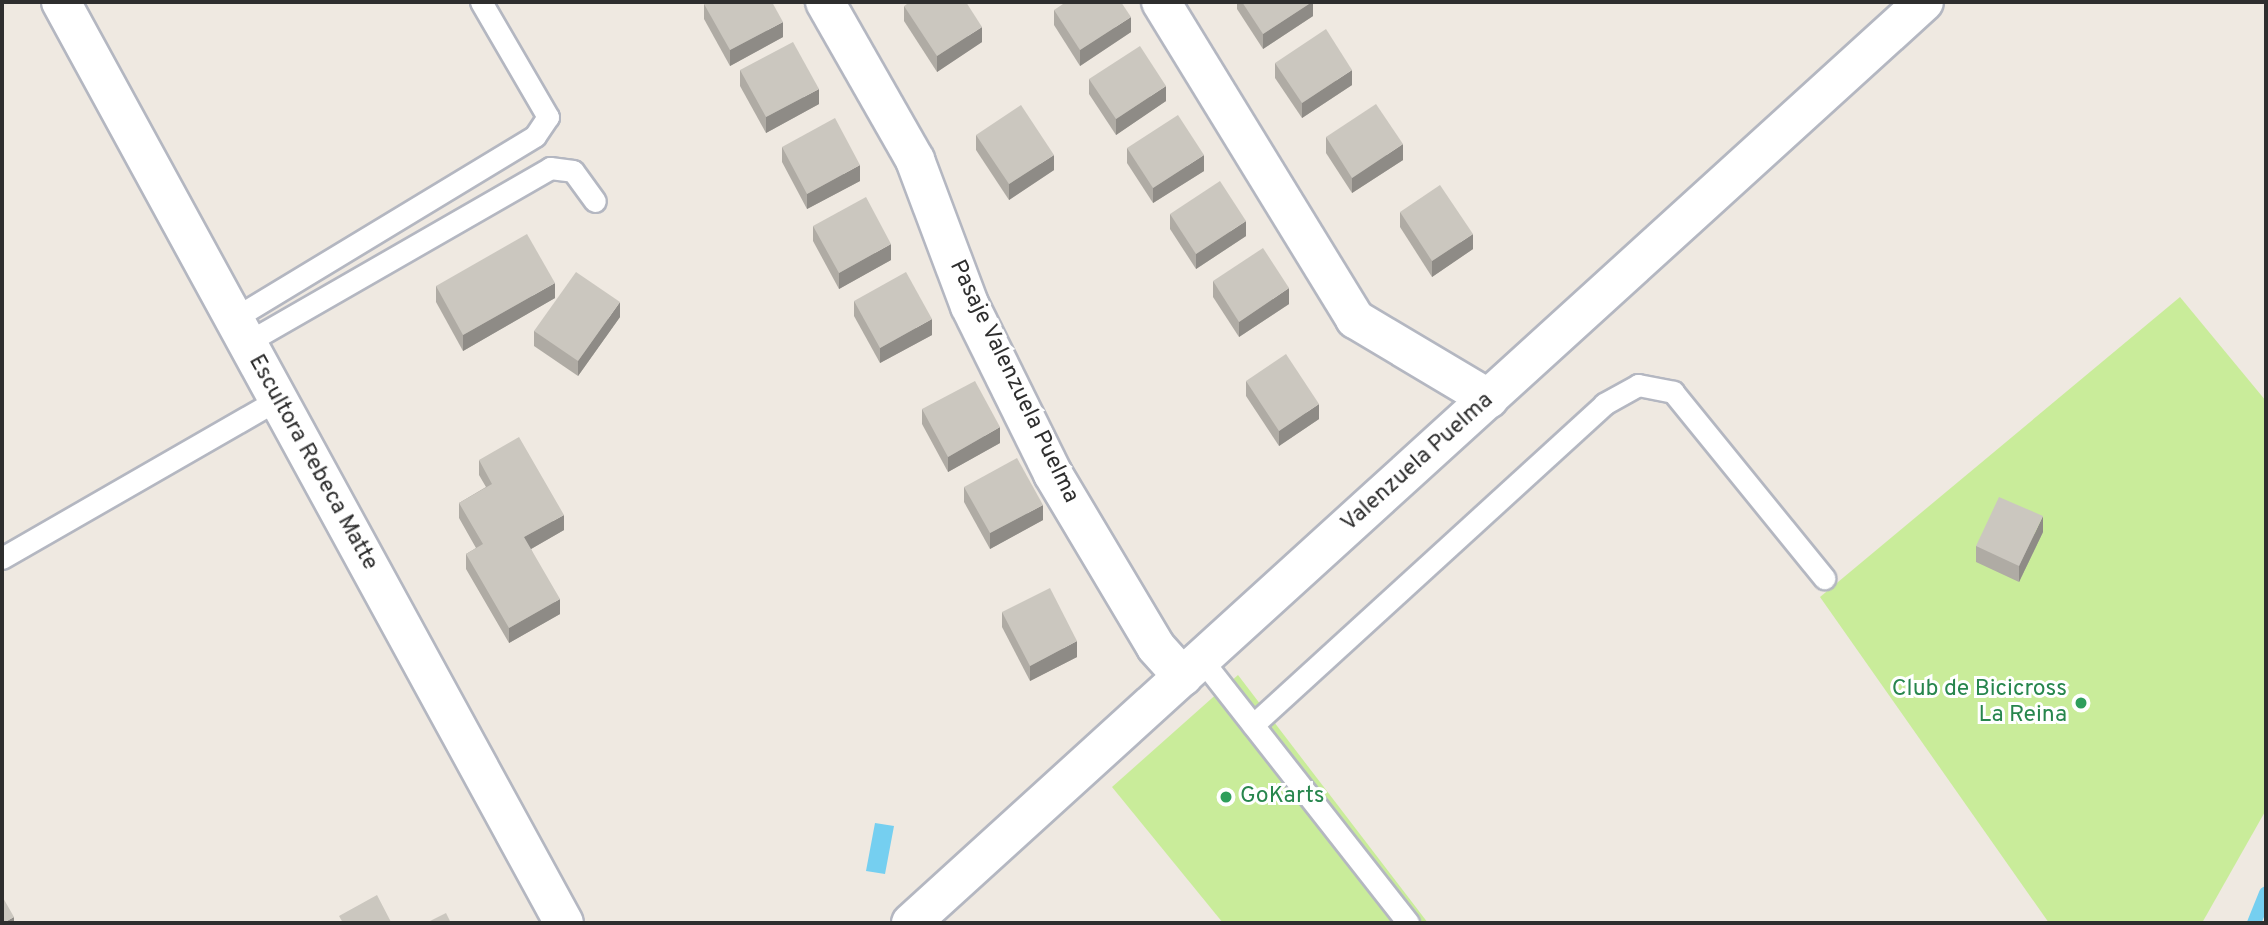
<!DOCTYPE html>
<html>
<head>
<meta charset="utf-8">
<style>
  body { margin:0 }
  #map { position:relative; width:2268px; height:925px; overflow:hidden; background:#efe9e1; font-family:Overpass,sans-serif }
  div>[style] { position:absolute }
  .pitch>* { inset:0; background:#c9ec9a }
  .water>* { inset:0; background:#75cff0 }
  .stream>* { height:14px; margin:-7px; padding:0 7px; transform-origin:7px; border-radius:7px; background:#75cff0 }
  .roads { filter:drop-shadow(2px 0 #b4b7c1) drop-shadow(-2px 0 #b4b7c1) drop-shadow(0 2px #b4b7c1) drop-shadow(0 -2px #b4b7c1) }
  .lane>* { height:21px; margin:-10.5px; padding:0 10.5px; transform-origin:10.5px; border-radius:10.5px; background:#fff }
  .street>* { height:38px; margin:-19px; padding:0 19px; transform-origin:19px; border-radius:19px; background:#fff }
  .secondary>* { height:38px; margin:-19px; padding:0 19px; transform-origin:19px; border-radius:19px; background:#fff }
  .wall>* { inset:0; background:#afaba4 }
  .shaded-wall>* { inset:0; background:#8e8b86 }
  .building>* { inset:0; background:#cbc7bf }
  .dots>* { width:19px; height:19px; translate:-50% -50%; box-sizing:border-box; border:4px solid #fff; border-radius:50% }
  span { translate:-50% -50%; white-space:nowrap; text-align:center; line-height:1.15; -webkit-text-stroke:6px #fff; paint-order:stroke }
  .street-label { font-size:23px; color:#2e2e2e }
  .leisure-label { font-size:23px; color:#27864d }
  .right { translate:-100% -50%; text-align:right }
  .left { translate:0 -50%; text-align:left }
  .frame { position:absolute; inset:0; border:4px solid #2e2e2e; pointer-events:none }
</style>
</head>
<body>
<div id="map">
  <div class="pitch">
    <i style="clip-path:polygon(2180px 297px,2266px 401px,2266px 810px,2202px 923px,2049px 923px,1820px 597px)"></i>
    <i style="clip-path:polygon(1238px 675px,1428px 923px,1223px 923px,1112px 787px)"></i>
  </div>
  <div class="water">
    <i style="clip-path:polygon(875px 823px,894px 826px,885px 874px,866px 871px)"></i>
  </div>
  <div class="stream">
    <i style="left:2254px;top:923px;width:32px;rotate:-68deg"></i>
  </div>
  <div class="roads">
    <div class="lane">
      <i style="left:233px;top:319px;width:353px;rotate:-31.2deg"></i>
      <i style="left:535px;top:136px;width:23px;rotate:-56deg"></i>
      <i style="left:548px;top:117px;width:133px;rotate:-120.2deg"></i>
      <i style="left:246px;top:343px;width:351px;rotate:-29.9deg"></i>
      <i style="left:550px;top:168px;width:23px;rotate:7deg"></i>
      <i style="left:573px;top:171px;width:37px;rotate:54deg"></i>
      <i style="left:2px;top:558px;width:319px;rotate:-29.9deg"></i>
      <i style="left:1202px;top:660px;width:334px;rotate:51.9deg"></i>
      <i style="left:1253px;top:725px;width:476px;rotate:-42.4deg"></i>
      <i style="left:1604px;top:404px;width:39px;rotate:-29deg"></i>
      <i style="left:1638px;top:385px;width:36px;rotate:11deg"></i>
      <i style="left:1673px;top:392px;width:240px;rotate:50.9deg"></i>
    </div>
    <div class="street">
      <i style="left:61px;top:2px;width:1049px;rotate:61.36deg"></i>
      <i style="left:825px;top:2px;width:182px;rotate:60.3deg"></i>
      <i style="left:915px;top:160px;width:156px;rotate:69.4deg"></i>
      <i style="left:970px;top:306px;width:187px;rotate:63.7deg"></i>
      <i style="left:1053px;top:474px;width:201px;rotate:59.2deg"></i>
      <i style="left:1156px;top:647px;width:40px;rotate:48deg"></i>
      <i style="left:1161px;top:2px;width:372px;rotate:58.5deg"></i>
      <i style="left:1355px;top:319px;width:156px;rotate:30.8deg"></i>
    </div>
    <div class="secondary">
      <i style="left:911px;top:923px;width:1369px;rotate:-42.28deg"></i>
    </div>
  </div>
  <div class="wall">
    <i style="clip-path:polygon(1237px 2px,1313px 2px,1313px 16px,1263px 49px,1237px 9px)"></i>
    <i style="clip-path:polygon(704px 4px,783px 37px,730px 66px,704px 19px)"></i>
    <i style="clip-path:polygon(904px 6px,982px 42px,937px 72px,904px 21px)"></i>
    <i style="clip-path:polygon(1054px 10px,1131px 32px,1080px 66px,1054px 25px)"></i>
    <i style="clip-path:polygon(1275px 63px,1352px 85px,1302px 118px,1275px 78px)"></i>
    <i style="clip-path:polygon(740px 70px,819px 104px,766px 133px,740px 86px)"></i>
    <i style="clip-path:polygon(1089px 79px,1166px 101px,1116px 135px,1089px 94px)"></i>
    <i style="clip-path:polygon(976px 135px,1054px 170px,1009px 200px,976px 150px)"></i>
    <i style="clip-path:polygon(1326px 137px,1403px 160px,1352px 193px,1326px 153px)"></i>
    <i style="clip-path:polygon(782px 147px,860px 181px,807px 209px,782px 162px)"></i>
    <i style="clip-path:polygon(1127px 148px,1204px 171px,1153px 203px,1127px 163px)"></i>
    <i style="clip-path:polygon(1400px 212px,1473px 249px,1432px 277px,1400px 227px)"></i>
    <i style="clip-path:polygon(1170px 214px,1246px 236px,1196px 269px,1170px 229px)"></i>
    <i style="clip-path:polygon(813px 226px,891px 260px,839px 289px,813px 241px)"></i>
    <i style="clip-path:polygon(1213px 281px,1289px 304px,1239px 337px,1213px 297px)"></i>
    <i style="clip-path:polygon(436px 286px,555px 298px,463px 351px,436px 302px)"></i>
    <i style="clip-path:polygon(854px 301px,932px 335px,880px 363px,854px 316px)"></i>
    <i style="clip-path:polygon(620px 317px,578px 376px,534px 346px,534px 331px)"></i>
    <i style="clip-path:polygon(1246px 381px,1319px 419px,1279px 446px,1246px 396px)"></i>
    <i style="clip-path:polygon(922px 409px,1000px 443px,948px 472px,922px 424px)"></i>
    <i style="clip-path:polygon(479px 460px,564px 530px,531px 549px,560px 614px,509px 643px,466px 569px,466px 554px,476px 548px,459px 518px,459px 503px,486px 487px,479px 475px)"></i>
    <i style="clip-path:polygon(964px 487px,1043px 520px,990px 549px,964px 502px)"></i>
    <i style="clip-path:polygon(2043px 532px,2019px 582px,1976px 562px,1976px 546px)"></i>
    <i style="clip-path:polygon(1002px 612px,1077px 657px,1030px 681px,1002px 627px)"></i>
  </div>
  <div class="shaded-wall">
    <i style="clip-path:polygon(1312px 2px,1313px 2px,1313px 16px,1263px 49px,1263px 34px)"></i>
    <i style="clip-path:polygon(1131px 17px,1131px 32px,1080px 66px,1080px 50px)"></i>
    <i style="clip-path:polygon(783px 22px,783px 37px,730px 66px,730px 50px)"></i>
    <i style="clip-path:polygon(982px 27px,982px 42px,937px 72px,937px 56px)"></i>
    <i style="clip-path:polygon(1352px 70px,1352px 85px,1302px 118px,1302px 103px)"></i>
    <i style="clip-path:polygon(1166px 86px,1166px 101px,1116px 135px,1116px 119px)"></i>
    <i style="clip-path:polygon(819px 89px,819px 104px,766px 133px,766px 117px)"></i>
    <i style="clip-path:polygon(1403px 144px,1403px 160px,1352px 193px,1352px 178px)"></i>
    <i style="clip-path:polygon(1054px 155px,1054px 170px,1009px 200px,1009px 184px)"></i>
    <i style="clip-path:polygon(1204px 155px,1204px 171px,1153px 203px,1153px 188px)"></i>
    <i style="clip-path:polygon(860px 165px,860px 181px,807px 209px,807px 194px)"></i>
    <i style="clip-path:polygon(1246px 221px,1246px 236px,1196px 269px,1196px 254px)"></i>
    <i style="clip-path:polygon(1473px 234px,1473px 249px,1432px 277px,1432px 261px)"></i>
    <i style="clip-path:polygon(891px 244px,891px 260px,839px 289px,839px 273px)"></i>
    <i style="clip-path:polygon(555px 283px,555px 298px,463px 351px,463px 335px)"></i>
    <i style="clip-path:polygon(1289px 288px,1289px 304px,1239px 337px,1239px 322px)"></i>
    <i style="clip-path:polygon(620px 302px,620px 317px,578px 376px,578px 361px)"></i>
    <i style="clip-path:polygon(932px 319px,932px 335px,880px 363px,880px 348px)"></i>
    <i style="clip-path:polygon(1319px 404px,1319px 419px,1279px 446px,1279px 431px)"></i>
    <i style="clip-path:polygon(1000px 427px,1000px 443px,948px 472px,948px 457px)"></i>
    <i style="clip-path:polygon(1043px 505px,1043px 520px,990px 549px,990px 533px)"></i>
    <i style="clip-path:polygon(564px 515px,564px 530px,524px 553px,524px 537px)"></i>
    <i style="clip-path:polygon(2043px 516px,2043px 532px,2019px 582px,2019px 566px)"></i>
    <i style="clip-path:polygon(560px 599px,560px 614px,509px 643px,509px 628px)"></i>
    <i style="clip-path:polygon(1077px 641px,1077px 657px,1030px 681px,1030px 666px)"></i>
    <i style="clip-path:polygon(14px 917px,14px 923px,5px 923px,5px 922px)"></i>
  </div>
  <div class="building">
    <i style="clip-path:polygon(707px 2px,772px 2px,783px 22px,730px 50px,704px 4px)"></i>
    <i style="clip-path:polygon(910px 2px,966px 2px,982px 27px,937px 56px,904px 6px)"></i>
    <i style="clip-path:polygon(1066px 2px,1121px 2px,1131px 17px,1080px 50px,1054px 10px)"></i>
    <i style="clip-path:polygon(1242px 2px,1312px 2px,1263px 34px)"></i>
    <i style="clip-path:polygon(1326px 29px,1352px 70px,1302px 103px,1275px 63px)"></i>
    <i style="clip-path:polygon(793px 42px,819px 89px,766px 117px,740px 70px)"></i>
    <i style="clip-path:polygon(1140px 46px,1166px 86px,1116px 119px,1089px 79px)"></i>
    <i style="clip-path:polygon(1376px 104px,1403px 144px,1352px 178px,1326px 137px)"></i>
    <i style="clip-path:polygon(1021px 105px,1054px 155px,1009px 184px,976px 135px)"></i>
    <i style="clip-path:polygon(1178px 115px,1204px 155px,1153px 188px,1127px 148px)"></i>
    <i style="clip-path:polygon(835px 118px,860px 165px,807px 194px,782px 147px)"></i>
    <i style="clip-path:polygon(1220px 181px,1246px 221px,1196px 254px,1170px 214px)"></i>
    <i style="clip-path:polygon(1440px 185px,1473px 234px,1432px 261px,1400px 212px)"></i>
    <i style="clip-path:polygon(866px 197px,891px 244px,839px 273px,813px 226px)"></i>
    <i style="clip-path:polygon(527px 234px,555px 283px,463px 335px,436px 286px)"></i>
    <i style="clip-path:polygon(1263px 248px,1289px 288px,1239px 322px,1213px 281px)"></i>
    <i style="clip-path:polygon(576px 272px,620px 302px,578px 361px,534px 331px)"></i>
    <i style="clip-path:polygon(906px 272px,932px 319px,880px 348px,854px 301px)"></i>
    <i style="clip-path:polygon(1286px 354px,1319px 404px,1279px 431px,1246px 381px)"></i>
    <i style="clip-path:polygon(975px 381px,1000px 427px,948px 457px,922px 409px)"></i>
    <i style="clip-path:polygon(519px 437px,564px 515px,524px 537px,560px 599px,509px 628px,466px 554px,483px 544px,459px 503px,492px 484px,479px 460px)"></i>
    <i style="clip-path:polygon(1017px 458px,1043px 505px,990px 533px,964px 487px)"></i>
    <i style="clip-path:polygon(1999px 497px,2043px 516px,2019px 566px,1976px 546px)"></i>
    <i style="clip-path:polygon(1050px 588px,1077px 641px,1030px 666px,1002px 612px)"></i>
    <i style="clip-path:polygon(377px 895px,391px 922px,394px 923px,343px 923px,339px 916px)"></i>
    <i style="clip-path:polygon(2px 896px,14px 917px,5px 922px,5px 923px,2px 923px)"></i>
    <i style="clip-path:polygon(446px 913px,451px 923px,426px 923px)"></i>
  </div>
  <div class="dots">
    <i style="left:2081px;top:703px;background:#2e9e5b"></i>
    <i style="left:1226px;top:797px;background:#2e9e5b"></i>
  </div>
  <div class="street-label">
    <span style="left:1013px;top:382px;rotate:64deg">Pasaje Valenzuela Puelma</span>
    <span style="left:312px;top:463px;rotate:61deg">Escultora Rebeca Matte</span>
    <span style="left:1418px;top:463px;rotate:-42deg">Valenzuela Puelma</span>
  </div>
  <div class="leisure-label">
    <span class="right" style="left:2067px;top:703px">Club de Bicicross<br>La Reina</span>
    <span class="left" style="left:1240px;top:797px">GoKarts</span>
  </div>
  <div class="frame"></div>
</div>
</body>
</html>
